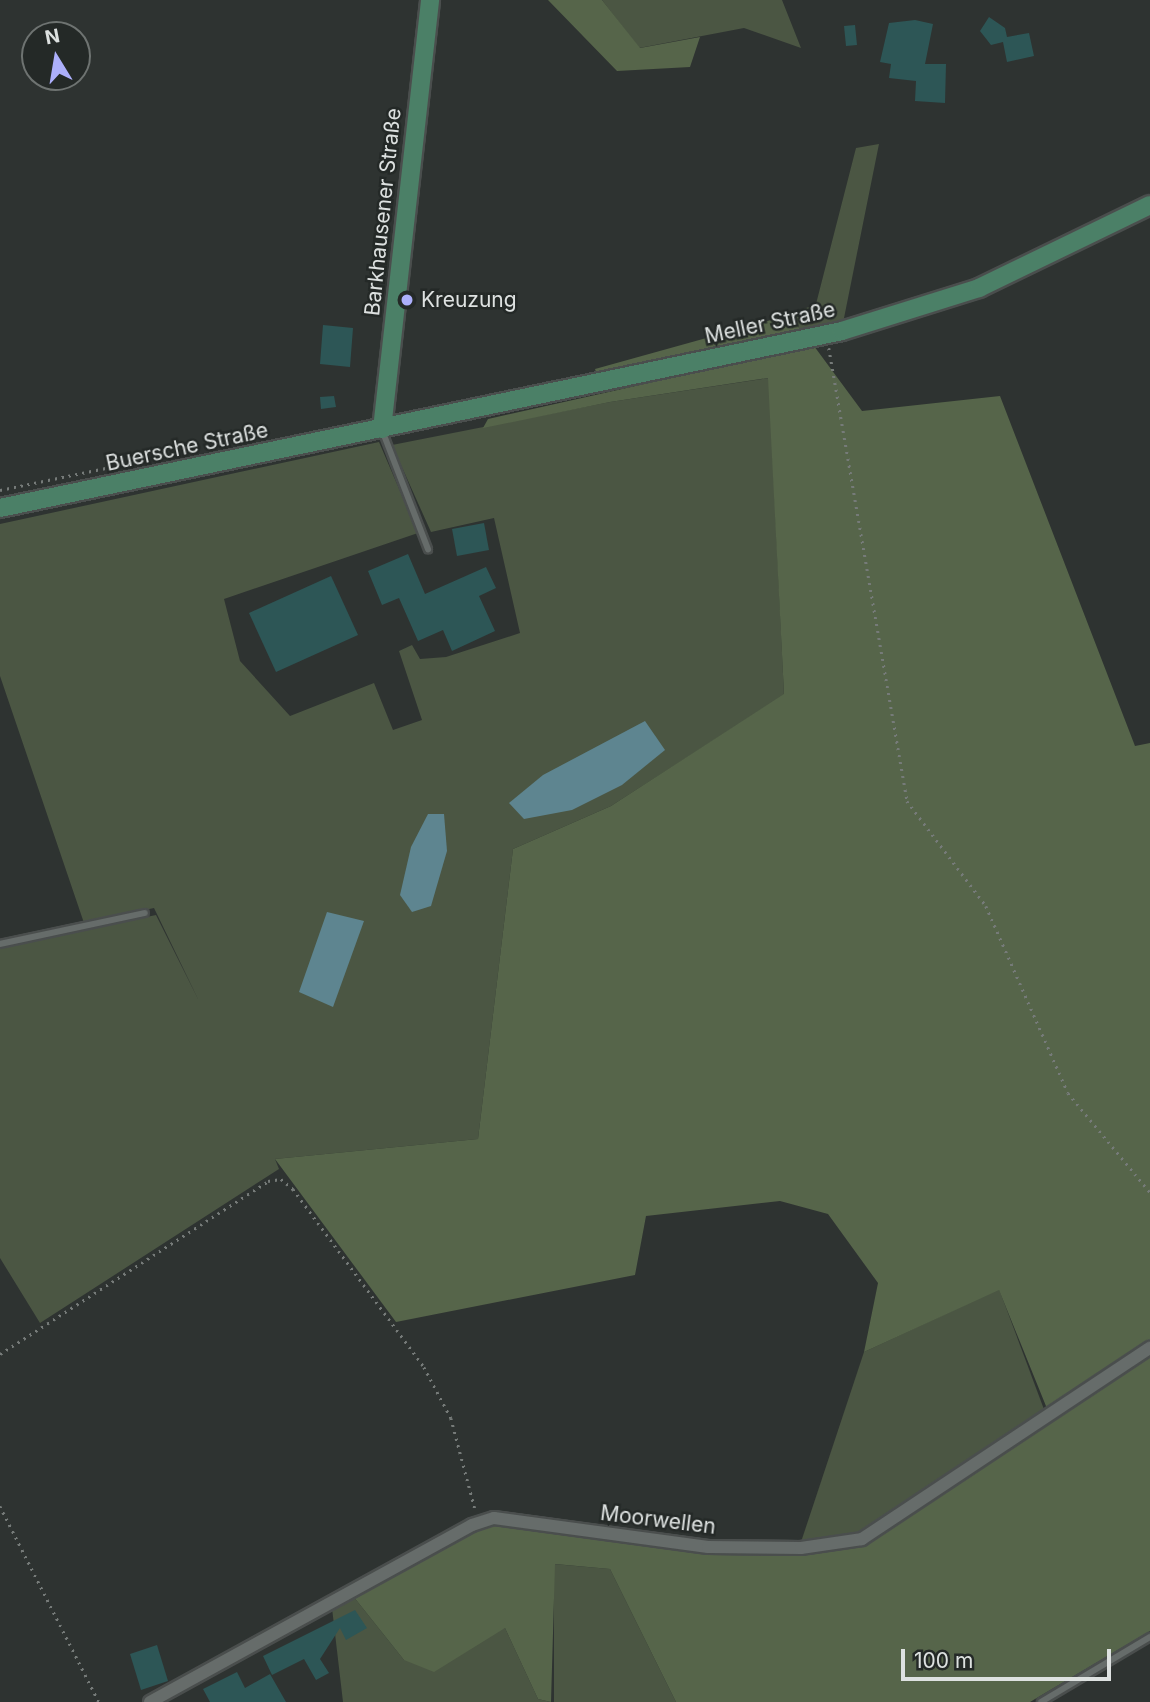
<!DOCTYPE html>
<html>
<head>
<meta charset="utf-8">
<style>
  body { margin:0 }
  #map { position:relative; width:1150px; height:1702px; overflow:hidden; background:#2e3331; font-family:Inter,sans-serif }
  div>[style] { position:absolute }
  .green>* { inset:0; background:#4b5643 }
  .forest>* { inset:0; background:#56654a }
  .water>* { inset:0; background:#5e8590 }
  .building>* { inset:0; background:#2d5656 }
  .path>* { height:2.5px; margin-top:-1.25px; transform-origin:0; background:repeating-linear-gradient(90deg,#767b79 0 2px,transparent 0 7px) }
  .roads { filter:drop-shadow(2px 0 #4a4e4d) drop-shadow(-2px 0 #4a4e4d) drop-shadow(0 2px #4a4e4d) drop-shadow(0 -2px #4a4e4d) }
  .service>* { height:6px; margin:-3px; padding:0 3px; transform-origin:3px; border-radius:3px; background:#666c6a }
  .minor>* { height:12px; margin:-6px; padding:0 6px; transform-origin:6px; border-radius:6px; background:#666c6a }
  .secondary>* { height:18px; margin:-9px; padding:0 9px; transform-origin:9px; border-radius:9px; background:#4b8067 }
  .dots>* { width:19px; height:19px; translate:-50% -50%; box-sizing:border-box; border:4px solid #242927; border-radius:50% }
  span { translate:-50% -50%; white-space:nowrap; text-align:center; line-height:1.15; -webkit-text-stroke:5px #242927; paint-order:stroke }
  .street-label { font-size:21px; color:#dde1e0 }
  .poi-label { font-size:21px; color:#dde1e0 }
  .left { translate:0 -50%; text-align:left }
  .north { position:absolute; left:21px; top:21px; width:70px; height:70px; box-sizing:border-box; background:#242927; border:2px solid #6e7371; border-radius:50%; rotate:349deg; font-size:19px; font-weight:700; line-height:28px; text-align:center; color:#dde1e0 }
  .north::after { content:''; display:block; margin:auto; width:24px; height:32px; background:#acaffb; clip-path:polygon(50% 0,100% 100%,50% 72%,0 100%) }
  .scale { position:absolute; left:901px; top:1649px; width:210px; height:32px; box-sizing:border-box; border:4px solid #dde1e0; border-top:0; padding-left:9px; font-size:21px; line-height:24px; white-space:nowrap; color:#dde1e0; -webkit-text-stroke:5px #242927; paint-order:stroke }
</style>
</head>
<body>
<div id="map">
  <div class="green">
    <i style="clip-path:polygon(602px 0,782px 0,801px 48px,744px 28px,639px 48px)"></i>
    <i style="clip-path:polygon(879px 144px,843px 323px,803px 333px,789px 315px,816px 304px,856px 148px)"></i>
    <i style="clip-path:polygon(769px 378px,784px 695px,611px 806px,513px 849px,478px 1139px,275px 1159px,279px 1169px,40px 1323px,0 1258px,0 948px,156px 915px,199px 1001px,154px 908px,84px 923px,0 676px,0 524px,379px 442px,418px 533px,224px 599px,240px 661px,290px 716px,374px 683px,393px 730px,422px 720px,399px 651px,412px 645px,420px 659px,446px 657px,520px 633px,494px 518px,431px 532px,392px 445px,610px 402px)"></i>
    <i style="clip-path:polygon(999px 1289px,1045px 1412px,861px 1537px,800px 1545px,864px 1352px)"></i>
    <i style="clip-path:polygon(554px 1564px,610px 1569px,676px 1702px,554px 1702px)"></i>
    <i style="clip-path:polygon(353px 1596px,404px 1660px,505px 1628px,538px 1699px,551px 1702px,343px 1702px,332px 1608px)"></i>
  </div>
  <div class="forest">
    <i style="clip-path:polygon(548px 0,602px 0,640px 48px,700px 37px,690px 67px,617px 71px)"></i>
    <i style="clip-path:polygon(789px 315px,803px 333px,597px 375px,595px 369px)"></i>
    <i style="clip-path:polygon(814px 346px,862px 411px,1000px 396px,1135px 746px,1150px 743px,1150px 1631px,1030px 1702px,676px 1702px,610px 1569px,555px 1564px,551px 1702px,538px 1699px,505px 1628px,434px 1672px,404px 1660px,353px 1596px,472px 1531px,495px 1524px,708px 1550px,864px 1540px,1050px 1416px,999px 1290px,864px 1352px,878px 1283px,828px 1214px,780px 1201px,646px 1216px,635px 1275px,396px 1322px,275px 1159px,478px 1139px,513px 849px,611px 806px,784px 694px,768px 378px,610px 402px,483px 428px,488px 419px)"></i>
  </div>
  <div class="water">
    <i style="clip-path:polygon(645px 721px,665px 750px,622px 785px,572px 810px,524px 819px,509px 803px,543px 775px)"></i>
    <i style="clip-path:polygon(428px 814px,444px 814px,447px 851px,431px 906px,412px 912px,400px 895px,411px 847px)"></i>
    <i style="clip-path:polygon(327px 912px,364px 921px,333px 1007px,299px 992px)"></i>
  </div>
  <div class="building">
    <i style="clip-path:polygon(989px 17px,1005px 28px,1007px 37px,1029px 33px,1034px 56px,1007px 62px,1003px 42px,991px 45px,980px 31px)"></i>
    <i style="clip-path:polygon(915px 20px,933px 24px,925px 64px,946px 64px,945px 103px,915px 101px,916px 81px,889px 78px,891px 64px,880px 62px,889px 23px)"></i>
    <i style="clip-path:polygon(855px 25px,857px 45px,846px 46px,844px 26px)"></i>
    <i style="clip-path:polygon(323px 325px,353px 328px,350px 367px,320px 364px)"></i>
    <i style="clip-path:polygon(334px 396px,336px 407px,321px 409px,320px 397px)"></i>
    <i style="clip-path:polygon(484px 523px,489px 550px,457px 556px,452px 529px)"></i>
    <i style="clip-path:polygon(408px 554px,425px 594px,486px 567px,496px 588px,479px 596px,495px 631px,452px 651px,443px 630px,418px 641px,399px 598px,382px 605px,368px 571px)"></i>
    <i style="clip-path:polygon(331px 576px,358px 635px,276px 672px,249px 613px)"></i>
    <i style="clip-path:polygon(355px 1610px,367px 1628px,346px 1640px,340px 1628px,320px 1659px,329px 1673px,316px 1680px,304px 1659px,272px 1675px,263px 1656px)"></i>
    <i style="clip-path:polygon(157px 1645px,168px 1681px,141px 1690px,130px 1654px)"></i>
    <i style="clip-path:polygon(237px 1672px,245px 1688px,270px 1674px,286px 1702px,210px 1702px,203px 1689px)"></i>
  </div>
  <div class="path">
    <i style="left:829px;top:348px;width:460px;rotate:80.2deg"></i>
    <i style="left:907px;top:801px;width:131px;rotate:53deg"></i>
    <i style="left:986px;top:906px;width:204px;rotate:66.3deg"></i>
    <i style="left:1068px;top:1093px;width:129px;rotate:50.4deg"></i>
    <i style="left:0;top:490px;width:108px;rotate:-11.7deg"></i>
    <i style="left:0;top:1354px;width:319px;rotate:-32.8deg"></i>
    <i style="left:268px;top:1181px;width:13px;rotate:-9deg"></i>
    <i style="left:281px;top:1179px;width:16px;rotate:40deg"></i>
    <i style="left:293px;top:1189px;width:221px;rotate:53.6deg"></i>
    <i style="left:424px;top:1367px;width:58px;rotate:62.1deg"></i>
    <i style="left:451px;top:1418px;width:94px;rotate:75.2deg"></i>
    <i style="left:0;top:1506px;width:220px;rotate:63.2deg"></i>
  </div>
  <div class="roads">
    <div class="service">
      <i style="left:382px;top:430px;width:128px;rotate:68.9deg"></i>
      <i style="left:0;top:944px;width:148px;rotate:-12.1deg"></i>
      <i style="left:1041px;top:1702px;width:127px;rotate:-30.8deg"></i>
    </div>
    <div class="minor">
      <i style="left:150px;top:1702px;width:367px;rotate:-28.8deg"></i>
      <i style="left:472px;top:1525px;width:23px;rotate:-18deg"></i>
      <i style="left:494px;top:1518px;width:216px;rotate:7.7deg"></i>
      <i style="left:708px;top:1547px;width:93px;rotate:0.6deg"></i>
      <i style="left:801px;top:1548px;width:62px;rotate:-8.4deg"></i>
      <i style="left:862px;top:1539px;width:346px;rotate:-33.6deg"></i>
    </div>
    <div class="secondary">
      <i style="left:382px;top:429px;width:432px;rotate:-83.6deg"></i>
      <i style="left:0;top:508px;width:860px;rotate:-11.87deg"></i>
      <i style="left:842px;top:331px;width:144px;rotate:-17.4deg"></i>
      <i style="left:979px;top:288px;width:190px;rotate:-25.9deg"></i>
    </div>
  </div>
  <div class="dots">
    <i style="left:407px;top:300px;background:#acaffb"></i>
  </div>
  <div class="street-label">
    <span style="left:383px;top:212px;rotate:-84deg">Barkhausener Straße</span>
    <span style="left:770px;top:323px;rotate:-12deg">Meller Straße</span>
    <span style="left:187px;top:447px;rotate:-12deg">Buersche Straße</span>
    <span style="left:658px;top:1520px;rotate:7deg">Moorwellen</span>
  </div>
  <div class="poi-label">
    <span class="left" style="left:421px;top:300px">Kreuzung</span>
  </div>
  <div class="north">N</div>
  <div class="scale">100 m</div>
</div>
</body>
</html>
